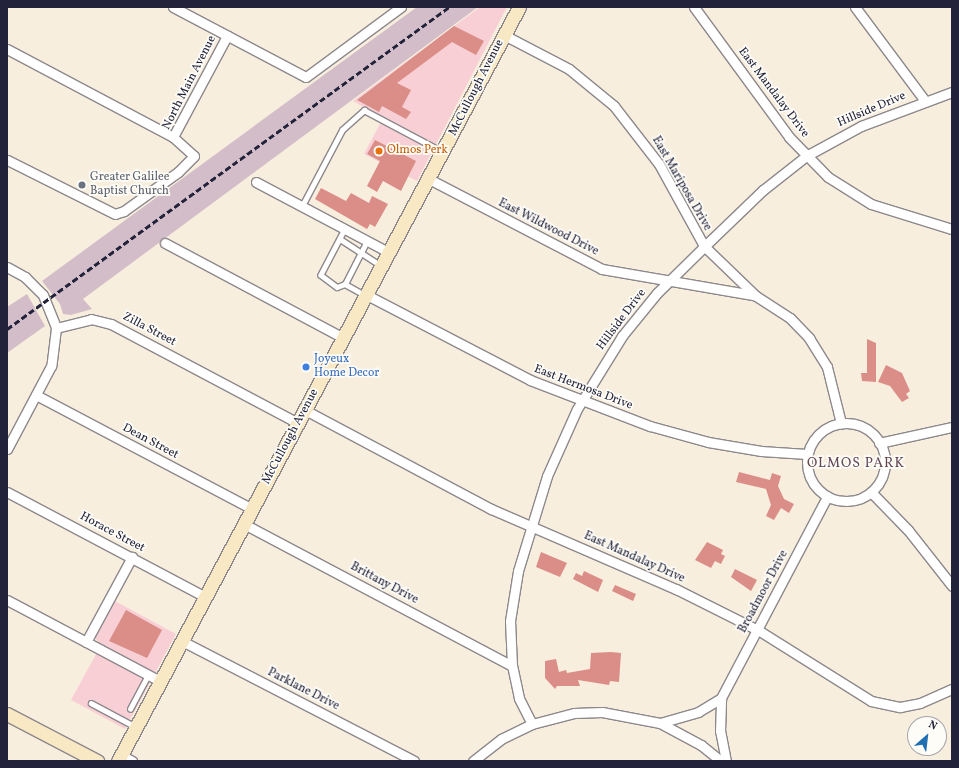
<!DOCTYPE html>
<html>
<head>
<meta charset="utf-8">
<style>
  body { margin:0 }
  #map { position:relative; width:959px; height:768px; overflow:hidden; background:#f8eede; font-family:Vollkorn,serif }
  div>[style] { position:absolute }
  .built>* { inset:0; background:#f7cfd4 }
  .industrial>* { inset:0; background:#d2bdc8 }
  .building>* { inset:0; background:#db8d87 }
  .roads { filter:drop-shadow(1px 0 #8d888c) drop-shadow(-1px 0 #8d888c) drop-shadow(0 1px #8d888c) drop-shadow(0 -1px #8d888c) }
  .service>* { height:4.5px; margin:-2.25px; padding:0 2.25px; transform-origin:2.25px; border-radius:2.25px; background:#fff }
  .minor>* { height:9px; margin:-4.5px; padding:0 4.5px; transform-origin:4.5px; border-radius:4.5px; background:#fff }
  .minor>.ring { margin:-4.5px; padding:0; box-sizing:content-box; background:none; border:9px solid #fff; border-radius:50% }
  .secondary>* { height:13px; margin:-6.5px; padding:0 6.5px; transform-origin:6.5px; border-radius:6.5px; background:#f8e8c3 }
  .rail>* { height:2.5px; margin-top:-1.25px; transform-origin:0; background:repeating-linear-gradient(90deg,#22223b 0 6px,transparent 0 9px) }
  .dots>* { width:11px; height:11px; translate:-50% -50%; box-sizing:border-box; border:2px solid #fdfcf7; border-radius:50% }
  span { translate:-50% -50%; white-space:nowrap; text-align:center; line-height:1.15; -webkit-text-stroke:3.5px #fdfcf7; paint-order:stroke }
  .street-label { font-size:12px; color:#22223b }
  .food-label { font-size:12px; color:#c56008 }
  .left { translate:0 -50%; text-align:left }
  .worship-label { font-size:12px; color:#5b616d }
  .shop-label { font-size:12px; color:#366cbe }
  .quarter-label { font-size:14px; color:#634756; letter-spacing:1px }
  .frame { position:absolute; inset:0; border:8px solid #22223b; pointer-events:none }
  .north { position:absolute; left:907px; top:716px; width:40px; height:40px; box-sizing:border-box; background:#fdfcf7; border:1px solid #a5a5ac; border-radius:50%; rotate:28deg; font-size:11px; font-weight:700; line-height:16px; text-align:center; color:#22223b }
  .north::after { content:''; display:block; margin:auto; width:14px; height:18px; background:#1f6fb2; clip-path:polygon(50% 0,100% 100%,50% 72%,0 100%) }
</style>
</head>
<body>
<div id="map">
  <div class="built">
    <i style="clip-path:polygon(480px 7px,507px 7px,417px 181px,364px 154px,383px 118px,353px 101px)"></i>
    <i style="clip-path:polygon(113px 600px,176px 634px,125px 729px,71px 700px,101px 645px,94px 637px)"></i>
  </div>
  <div class="industrial">
    <i style="clip-path:polygon(417px 7px,478px 7px,83px 299px,92px 309px,71px 315px,63px 314px,60px 304px,42px 281px)"></i>
    <i style="clip-path:polygon(27px 294px,45px 326px,7px 353px,7px 307px)"></i>
  </div>
  <div class="building">
    <i style="clip-path:polygon(454px 26px,484px 41px,476px 55px,452px 42px,397px 83px,411px 90px,402px 107px,411px 112px,406px 119px,382px 106px,379px 112px,357px 100px)"></i>
    <i style="clip-path:polygon(375px 140px,416px 161px,401px 191px,383px 181px,377px 192px,367px 186px,380px 161px,367px 154px)"></i>
    <i style="clip-path:polygon(321px 188px,346px 201px,351px 193px,369px 203px,372px 196px,388px 204px,375px 227px,370px 224px,367px 229px,315px 199px)"></i>
    <i style="clip-path:polygon(867px 339px,876px 343px,876px 382px,862px 381px,861px 373px,867px 373px)"></i>
    <i style="clip-path:polygon(886px 365px,902px 373px,910px 391px,906px 394px,909px 398px,902px 402px,890px 386px,878px 382px)"></i>
    <i style="clip-path:polygon(739px 472px,770px 480px,772px 473px,781px 476px,778px 486px,784px 499px,794px 504px,789px 513px,781px 508px,774px 520px,766px 516px,771px 505px,766px 489px,736px 482px)"></i>
    <i style="clip-path:polygon(707px 542px,723px 550px,721px 554px,725px 556px,721px 564px,715px 561px,711px 568px,695px 560px)"></i>
    <i style="clip-path:polygon(541px 552px,567px 563px,560px 577px,536px 567px)"></i>
    <i style="clip-path:polygon(735px 569px,757px 580px,751px 591px,731px 577px)"></i>
    <i style="clip-path:polygon(584px 571px,603px 580px,598px 592px,573px 579px,576px 573px,582px 576px)"></i>
    <i style="clip-path:polygon(615px 585px,636px 594px,633px 601px,612px 591px)"></i>
    <i style="clip-path:polygon(126px 610px,162px 630px,147px 658px,109px 641px)"></i>
    <i style="clip-path:polygon(611px 652px,621px 653px,619px 682px,610px 681px,609px 685px,578px 680px,580px 686px,557px 686px,555px 689px,545px 678px,545px 661px,556px 659px,559px 672px,566px 670px,567px 673px,590px 669px,591px 653px)"></i>
  </div>
  <div class="roads">
    <div class="service">
      <i style="left:302px;top:206px;width:86px;rotate:-62.2deg"></i>
      <i style="left:342px;top:130px;width:30px;rotate:-42deg"></i>
      <i style="left:364px;top:110px;width:87px;rotate:28deg"></i>
      <i style="left:345px;top:229px;width:52px;rotate:117.6deg"></i>
      <i style="left:321px;top:275px;width:20px;rotate:37deg"></i>
      <i style="left:337px;top:287px;width:9px;rotate:-21deg"></i>
      <i style="left:345px;top:284px;width:23px;rotate:29deg"></i>
      <i style="left:340px;top:239px;width:48px;rotate:33deg"></i>
      <i style="left:345px;top:284px;width:48px;rotate:-62.9deg"></i>
      <i style="left:91px;top:703px;width:49px;rotate:28.1deg"></i>
      <i style="left:130px;top:709px;width:38px;rotate:-62deg"></i>
    </div>
    <div class="minor">
      <i style="left:173px;top:7px;width:150px;rotate:27.8deg"></i>
      <i style="left:306px;top:77px;width:118px;rotate:-36.4deg"></i>
      <i style="left:694px;top:7px;width:161px;rotate:53.8deg"></i>
      <i style="left:789px;top:137px;width:56px;rotate:45.7deg"></i>
      <i style="left:828px;top:177px;width:51px;rotate:32.1deg"></i>
      <i style="left:871px;top:204px;width:85px;rotate:17.2deg"></i>
      <i style="left:855px;top:7px;width:117px;rotate:53.3deg"></i>
      <i style="left:504px;top:35px;width:73px;rotate:27.6deg"></i>
      <i style="left:569px;top:69px;width:58px;rotate:39.4deg"></i>
      <i style="left:614px;top:106px;width:73px;rotate:52.2deg"></i>
      <i style="left:659px;top:164px;width:94px;rotate:61.2deg"></i>
      <i style="left:704px;top:246px;width:72px;rotate:43.9deg"></i>
      <i style="left:756px;top:296px;width:40px;rotate:32.9deg"></i>
      <i style="left:790px;top:318px;width:28px;rotate:46deg"></i>
      <i style="left:809px;top:338px;width:34px;rotate:58deg"></i>
      <i style="left:827px;top:367px;width:58px;rotate:76deg"></i>
      <i style="left:7px;top:49px;width:188px;rotate:27.9deg"></i>
      <i style="left:173px;top:137px;width:28px;rotate:42deg"></i>
      <i style="left:194px;top:156px;width:23px;rotate:135deg"></i>
      <i style="left:178px;top:172px;width:67px;rotate:144.2deg"></i>
      <i style="left:124px;top:211px;width:9px;rotate:162deg"></i>
      <i style="left:115px;top:214px;width:121px;rotate:-153.4deg"></i>
      <i style="left:173px;top:137px;width:115px;rotate:-61.9deg"></i>
      <i style="left:429px;top:179px;width:195px;rotate:27.5deg"></i>
      <i style="left:602px;top:269px;width:153px;rotate:9.8deg"></i>
      <i style="left:256px;top:182px;width:152px;rotate:27.9deg"></i>
      <i style="left:165px;top:243px;width:203px;rotate:28deg"></i>
      <i style="left:7px;top:267px;width:21px;rotate:29deg"></i>
      <i style="left:25px;top:277px;width:25px;rotate:45deg"></i>
      <i style="left:43px;top:295px;width:35px;rotate:68deg"></i>
      <i style="left:56px;top:328px;width:38px;rotate:97deg"></i>
      <i style="left:51px;top:366px;width:94px;rotate:117.9deg"></i>
      <i style="left:367px;top:295px;width:184px;rotate:27.5deg"></i>
      <i style="left:530px;top:380px;width:129px;rotate:21deg"></i>
      <i style="left:650px;top:426px;width:60px;rotate:15.4deg"></i>
      <i style="left:708px;top:442px;width:54px;rotate:9.6deg"></i>
      <i style="left:761px;top:451px;width:46px;rotate:3.7deg"></i>
      <i style="left:56px;top:328px;width:36px;rotate:-14deg"></i>
      <i style="left:91px;top:319px;width:21px;rotate:14deg"></i>
      <i style="left:111px;top:324px;width:212px;rotate:27.9deg"></i>
      <i style="left:36px;top:395px;width:244px;rotate:27.8deg"></i>
      <i style="left:305px;top:410px;width:211px;rotate:28deg"></i>
      <i style="left:491px;top:509px;width:202px;rotate:23.4deg"></i>
      <i style="left:676px;top:589px;width:92px;rotate:26.6deg"></i>
      <i style="left:758px;top:630px;width:133px;rotate:32.1deg"></i>
      <i style="left:871px;top:701px;width:30px;rotate:12deg"></i>
      <i style="left:900px;top:707px;width:20px;rotate:-11deg"></i>
      <i style="left:920px;top:703px;width:35px;rotate:-24deg"></i>
      <i class="ring" style="left:807px;top:423px;width:69px;height:69px"></i>
      <i style="left:879px;top:443px;width:75px;rotate:-12.4deg"></i>
      <i style="left:7px;top:492px;width:224px;rotate:27.9deg"></i>
      <i style="left:871px;top:492px;width:53px;rotate:45.8deg"></i>
      <i style="left:908px;top:530px;width:71px;rotate:51.8deg"></i>
      <i style="left:244px;top:524px;width:303px;rotate:27.9deg"></i>
      <i style="left:7px;top:600px;width:173px;rotate:27.9deg"></i>
      <i style="left:182px;top:641px;width:261px;rotate:27.3deg"></i>
      <i style="left:86px;top:642px;width:97px;rotate:-61.6deg"></i>
      <i style="left:660px;top:723px;width:40px;rotate:-16deg"></i>
      <i style="left:698px;top:712px;width:27px;rotate:-31deg"></i>
      <i style="left:532px;top:724px;width:29px;rotate:-117deg"></i>
      <i style="left:519px;top:698px;width:33px;rotate:-102deg"></i>
      <i style="left:512px;top:666px;width:45px;rotate:-92.5deg"></i>
      <i style="left:510px;top:621px;width:51px;rotate:-80.9deg"></i>
      <i style="left:518px;top:571px;width:99px;rotate:-73deg"></i>
      <i style="left:547px;top:476px;width:73px;rotate:-65.9deg"></i>
      <i style="left:577px;top:409px;width:86px;rotate:-58.3deg"></i>
      <i style="left:622px;top:336px;width:55px;rotate:-50.9deg"></i>
      <i style="left:657px;top:293px;width:77px;rotate:-44.5deg"></i>
      <i style="left:712px;top:239px;width:71px;rotate:-43.9deg"></i>
      <i style="left:763px;top:190px;width:55px;rotate:-38.3deg"></i>
      <i style="left:806px;top:156px;width:63px;rotate:-28.6deg"></i>
      <i style="left:861px;top:126px;width:97px;rotate:-20.5deg"></i>
      <i style="left:121px;top:755px;width:13px;rotate:29deg"></i>
      <i style="left:473px;top:761px;width:36px;rotate:-38deg"></i>
      <i style="left:501px;top:739px;width:34px;rotate:-26deg"></i>
      <i style="left:532px;top:724px;width:43px;rotate:-14.7deg"></i>
      <i style="left:574px;top:713px;width:28px;rotate:-2deg"></i>
      <i style="left:602px;top:712px;width:59px;rotate:10.7deg"></i>
      <i style="left:660px;top:723px;width:47px;rotate:28.2deg"></i>
      <i style="left:701px;top:745px;width:26px;rotate:39deg"></i>
      <i style="left:726px;top:761px;width:31px;rotate:-101deg"></i>
      <i style="left:720px;top:731px;width:33px;rotate:-88deg"></i>
      <i style="left:721px;top:698px;width:227px;rotate:-62.2deg"></i>
    </div>
    <div class="secondary">
      <i style="left:7px;top:714px;width:102px;rotate:27.6deg"></i>
      <i style="left:118px;top:761px;width:854px;rotate:-61.99deg"></i>
    </div>
  </div>
  <div class="rail">
    <i style="left:7px;top:329px;width:547px;rotate:-36.07deg"></i>
  </div>
  <div class="dots">
    <i style="left:379px;top:151px;background:#e8710a"></i>
    <i style="left:82px;top:185px;background:#6b7280"></i>
    <i style="left:306px;top:367px;background:#3f7fe0"></i>
  </div>
  <div class="street-label">
    <span style="left:190px;top:83px;rotate:-63deg">North Main Avenue</span>
    <span style="left:477px;top:88px;rotate:-63deg">McCullough Avenue</span>
    <span style="left:773px;top:93px;rotate:53deg">East Mandalay Drive</span>
    <span style="left:872px;top:110px;rotate:-23deg">Hillside Drive</span>
    <span style="left:681px;top:184px;rotate:60deg">East Mariposa Drive</span>
    <span style="left:548px;top:228px;rotate:27deg">East Wildwood Drive</span>
    <span style="left:622px;top:320px;rotate:-53deg">Hillside Drive</span>
    <span style="left:149px;top:330px;rotate:28deg">Zilla Street</span>
    <span style="left:583px;top:388px;rotate:21deg">East Hermosa Drive</span>
    <span style="left:291px;top:437px;rotate:-62deg">McCullough Avenue</span>
    <span style="left:150px;top:442px;rotate:28deg">Dean Street</span>
    <span style="left:112px;top:533px;rotate:28deg">Horace Street</span>
    <span style="left:634px;top:558px;rotate:24deg">East Mandalay Drive</span>
    <span style="left:384px;top:584px;rotate:28deg">Brittany Drive</span>
    <span style="left:764px;top:592px;rotate:-62deg">Broadmoor Drive</span>
    <span style="left:303px;top:690px;rotate:27deg">Parklane Drive</span>
  </div>
  <div class="food-label">
    <span class="left" style="left:387px;top:151px">Olmos Perk</span>
  </div>
  <div class="worship-label">
    <span class="left" style="left:90px;top:185px">Greater Galilee<br>Baptist Church</span>
  </div>
  <div class="shop-label">
    <span class="left" style="left:314px;top:367px">Joyeux<br>Home Decor</span>
  </div>
  <div class="quarter-label">
    <span style="left:856px;top:464px">OLMOS PARK</span>
  </div>
  <div class="frame"></div>
  <div class="north">N</div>
</div>
</body>
</html>
